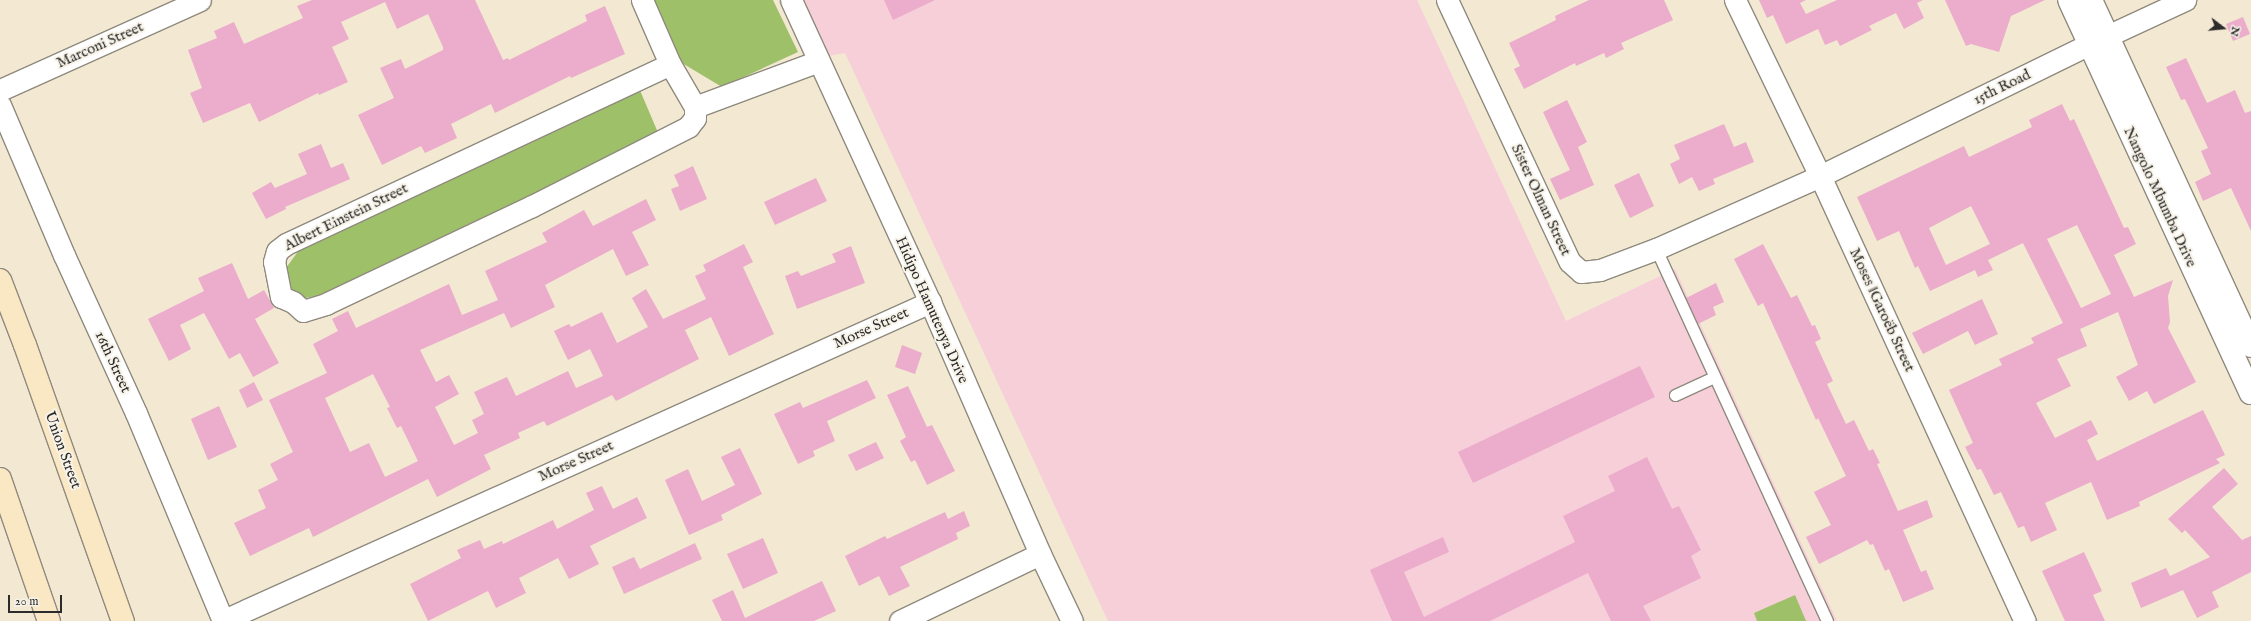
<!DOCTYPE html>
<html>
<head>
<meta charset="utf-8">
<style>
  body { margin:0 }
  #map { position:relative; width:2251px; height:621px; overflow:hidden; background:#f3e8d2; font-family:"IM FELL English",serif }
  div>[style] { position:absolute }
  .built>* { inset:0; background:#f6cfd8 }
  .green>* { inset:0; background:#9ec069 }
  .building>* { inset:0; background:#ebadcb }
  .roads { filter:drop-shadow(1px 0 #8f8a7e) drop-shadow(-1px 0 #8f8a7e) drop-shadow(0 1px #8f8a7e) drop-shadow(0 -1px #8f8a7e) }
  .service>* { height:11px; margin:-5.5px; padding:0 5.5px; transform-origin:5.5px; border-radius:5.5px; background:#fff }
  .minor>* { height:21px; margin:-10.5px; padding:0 10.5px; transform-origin:10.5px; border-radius:10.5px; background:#fff }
  .tertiary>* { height:22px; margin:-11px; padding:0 11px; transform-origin:11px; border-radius:11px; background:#fff }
  .secondary>* { height:22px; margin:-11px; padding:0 11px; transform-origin:11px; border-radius:11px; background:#fae7c3 }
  span { translate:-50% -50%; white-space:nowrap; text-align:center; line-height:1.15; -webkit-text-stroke:4px #f7f3e8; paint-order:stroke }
  .street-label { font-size:15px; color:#2b2b2b }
  .north { position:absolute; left:2203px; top:8px; width:40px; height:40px; -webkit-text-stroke:3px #f7f3e8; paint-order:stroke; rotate:106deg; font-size:11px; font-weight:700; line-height:16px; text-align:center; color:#2b2b2b }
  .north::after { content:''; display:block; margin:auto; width:14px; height:18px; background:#2b2b2b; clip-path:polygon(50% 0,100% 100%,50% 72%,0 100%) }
  .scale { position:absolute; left:8px; top:595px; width:54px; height:18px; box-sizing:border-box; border:2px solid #2b2b2b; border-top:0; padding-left:5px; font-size:12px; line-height:14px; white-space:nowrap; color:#2b2b2b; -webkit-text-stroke:3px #f7f3e8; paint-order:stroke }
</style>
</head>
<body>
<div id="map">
  <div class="built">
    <i style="clip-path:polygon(784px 0,1417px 0,1566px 321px,1675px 269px,1837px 621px,1108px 621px,845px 53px,811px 59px)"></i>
  </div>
  <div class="green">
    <i style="clip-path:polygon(654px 0,773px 0,798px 52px,722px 87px,682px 63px)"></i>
    <i style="clip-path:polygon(639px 88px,659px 135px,323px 295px,305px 298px,292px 290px,286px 268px,299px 250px)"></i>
    <i style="clip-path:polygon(1795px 595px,1806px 621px,1757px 621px,1754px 613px)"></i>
  </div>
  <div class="building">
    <i style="clip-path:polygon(312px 0,475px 0,503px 60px,508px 58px,509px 60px,587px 21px,585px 15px,605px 6px,625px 54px,571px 78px,570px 76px,495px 113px,491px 104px,451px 124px,457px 138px,425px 153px,421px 146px,382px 165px,358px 115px,394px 98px,380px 68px,401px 59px,405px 69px,443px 50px,443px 47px,428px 14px,397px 29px,385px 2px,341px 22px,349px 39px,332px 47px,348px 82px,319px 95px,318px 93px,259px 122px,250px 103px,203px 123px,190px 93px,202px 88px,188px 50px,217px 38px,214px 31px,234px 22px,244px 44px,303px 18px,297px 6px)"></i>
    <i style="clip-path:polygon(884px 0,935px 0,893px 20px)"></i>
    <i style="clip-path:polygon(1589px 0,1664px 0,1673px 20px,1621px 43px,1624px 49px,1606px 58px,1604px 53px,1576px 66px,1575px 63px,1524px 89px,1514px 69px,1520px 66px,1509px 43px,1556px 20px,1555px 16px)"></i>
    <i style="clip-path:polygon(1759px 0,1806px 0,1800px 3px,1806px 14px,1837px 0,1923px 0,1917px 3px,1924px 18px,1904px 29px,1896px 13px,1869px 26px,1872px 30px,1840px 46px,1837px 40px,1825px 45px,1818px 29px,1786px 44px,1773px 15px,1767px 18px)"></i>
    <i style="clip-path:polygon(1945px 0,2045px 0,2011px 16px,1999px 52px,1971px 44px,1966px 46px)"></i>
    <i style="clip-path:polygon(2243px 17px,2250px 34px,2233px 41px,2226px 24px)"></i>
    <i style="clip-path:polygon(2186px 58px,2207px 103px,2235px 90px,2245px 113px,2251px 111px,2251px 231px,2231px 188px,2203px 201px,2195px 182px,2211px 174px,2201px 151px,2208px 148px,2185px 99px,2181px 100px,2166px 67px)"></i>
    <i style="clip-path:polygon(1567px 100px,1587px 142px,1578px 147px,1594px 185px,1560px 200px,1550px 179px,1570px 170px,1543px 112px)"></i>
    <i style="clip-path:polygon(evenodd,2062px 104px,2070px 121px,2074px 119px,2124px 228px,2128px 227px,2136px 244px,2114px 255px,2134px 297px,2173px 280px,2168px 296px,2170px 322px,2168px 328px,2196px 382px,2154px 404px,2147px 391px,2129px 401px,2116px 377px,2138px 365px,2118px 312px,2080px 329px,2087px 346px,2057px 359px,2071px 386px,2036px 403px,2055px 438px,2091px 420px,2098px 434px,2087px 440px,2097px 461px,2203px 410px,2225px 455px,2216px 459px,2220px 463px,2139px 502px,2140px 506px,2107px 520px,2091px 482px,2045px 503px,2057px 530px,2031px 542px,2024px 526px,2018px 528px,2001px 492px,1994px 495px,1981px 469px,1977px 470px,1965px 447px,1973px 443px,1949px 390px,2002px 365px,1999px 359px,2034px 343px,2031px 338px,2063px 323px,2023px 243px,1988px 260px,1993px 270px,1978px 277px,1975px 270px,1930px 291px,1918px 266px,1915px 268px,1899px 231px,1877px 241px,1857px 197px,1964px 146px,1969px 157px,2032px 127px,2029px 120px,2062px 104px,1971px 206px,1990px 244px,1946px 265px,1929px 228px,1971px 206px,2062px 104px,2077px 225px,2111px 294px,2081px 308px,2047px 239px,2077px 225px)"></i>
    <i style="clip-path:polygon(1724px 124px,1734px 147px,1746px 142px,1754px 162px,1713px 179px,1715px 184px,1699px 191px,1692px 177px,1679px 184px,1670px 164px,1680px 159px,1674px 145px)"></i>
    <i style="clip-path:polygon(321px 144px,331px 168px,343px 163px,350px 179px,285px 207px,286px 209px,266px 219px,252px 193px,271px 182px,275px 188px,307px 174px,298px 154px)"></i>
    <i style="clip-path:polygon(693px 166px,707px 199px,680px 211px,671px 189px,679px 186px,674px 175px)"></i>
    <i style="clip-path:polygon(1639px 173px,1654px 206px,1630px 218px,1614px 185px)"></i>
    <i style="clip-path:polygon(816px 178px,827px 201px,775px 225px,764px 202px)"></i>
    <i style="clip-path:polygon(evenodd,646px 199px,656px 220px,632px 232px,649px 265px,626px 276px,613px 249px,545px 285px,555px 307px,511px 328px,504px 313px,420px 350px,436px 382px,449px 375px,459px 394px,435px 407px,454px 445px,478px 433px,472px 420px,484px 414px,474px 392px,507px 377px,516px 396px,568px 371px,576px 388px,603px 376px,590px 349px,568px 360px,554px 331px,569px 324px,571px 327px,602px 312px,617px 343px,648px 327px,632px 298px,646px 289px,663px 319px,706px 299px,695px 276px,706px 271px,703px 265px,744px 244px,753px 262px,743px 267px,774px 334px,729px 356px,711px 317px,685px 330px,699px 359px,616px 401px,612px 395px,547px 426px,544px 421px,518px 433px,520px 438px,484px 455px,491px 469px,437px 497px,428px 479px,313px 537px,309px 528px,250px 556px,234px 523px,266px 508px,258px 490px,278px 480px,270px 464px,293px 452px,269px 400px,327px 373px,313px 344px,338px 331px,332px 319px,348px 311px,356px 328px,449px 284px,462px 315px,498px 300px,485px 271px,547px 242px,542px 233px,584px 210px,593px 226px,646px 199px,373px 374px,390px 407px,387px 408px,397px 428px,401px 426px,418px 461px,385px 477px,369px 443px,350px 452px,325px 398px,373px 374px)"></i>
    <i style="clip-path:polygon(1763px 244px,1791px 298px,1797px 295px,1812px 326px,1815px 325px,1821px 339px,1815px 342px,1833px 381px,1827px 384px,1846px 424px,1854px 420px,1869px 451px,1873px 449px,1880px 463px,1877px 464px,1898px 511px,1927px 500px,1933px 517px,1903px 530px,1921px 572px,1926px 570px,1934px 589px,1903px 602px,1889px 569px,1885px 571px,1873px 544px,1870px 545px,1867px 540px,1819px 564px,1806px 537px,1831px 525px,1814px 492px,1846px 476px,1818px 418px,1816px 420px,1763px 303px,1758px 306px,1734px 259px)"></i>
    <i style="clip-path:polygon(851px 246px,865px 283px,797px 309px,785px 276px,798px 271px,801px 276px,836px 262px,832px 254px)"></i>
    <i style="clip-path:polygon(232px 263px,248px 299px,264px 290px,274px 308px,255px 319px,279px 363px,253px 377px,240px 353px,229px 359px,204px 313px,180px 325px,191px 349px,169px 361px,148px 319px,204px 291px,198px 278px)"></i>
    <i style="clip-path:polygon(1716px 283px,1724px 302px,1713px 307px,1716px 315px,1698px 324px,1686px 298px)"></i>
    <i style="clip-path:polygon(1982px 299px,1998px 334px,1975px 345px,1968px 331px,1923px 354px,1912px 333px)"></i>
    <i style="clip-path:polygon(902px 345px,922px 353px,915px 374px,895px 367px)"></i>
    <i style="clip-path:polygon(1640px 366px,1655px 397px,1473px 483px,1458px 452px)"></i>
    <i style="clip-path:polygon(867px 380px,876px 398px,827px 421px,835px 441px,813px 451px,815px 456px,798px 464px,774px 414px,800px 402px,803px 408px)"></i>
    <i style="clip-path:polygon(254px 382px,263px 400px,247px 408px,239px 390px)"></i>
    <i style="clip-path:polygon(908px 386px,927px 427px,932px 425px,955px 471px,927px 485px,915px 460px,911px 462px,900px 441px,906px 437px,887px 395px)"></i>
    <i style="clip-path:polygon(219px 406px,237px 447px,208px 460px,191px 419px)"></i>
    <i style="clip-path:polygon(876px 442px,884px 458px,856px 471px,848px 455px)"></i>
    <i style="clip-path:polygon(740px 448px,762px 494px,721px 515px,723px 520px,689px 535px,665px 480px,688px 469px,702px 501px,735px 485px,721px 457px)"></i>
    <i style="clip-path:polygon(1647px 457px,1672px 509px,1679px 506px,1701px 550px,1691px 556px,1701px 578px,1643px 606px,1651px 621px,1611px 621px,1588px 573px,1490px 621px,1392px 621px,1370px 570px,1443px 537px,1449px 552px,1404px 572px,1424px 617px,1575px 542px,1563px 516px,1615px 491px,1608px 476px)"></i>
    <i style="clip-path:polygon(2224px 468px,2238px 484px,2212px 507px,2242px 540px,2251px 536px,2251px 572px,2212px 592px,2219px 607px,2197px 618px,2183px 590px,2141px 608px,2131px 583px,2166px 568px,2170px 576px,2210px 557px,2185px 530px,2182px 533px,2168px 519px)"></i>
    <i style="clip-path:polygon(602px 486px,613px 509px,637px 497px,647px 518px,590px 546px,599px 564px,569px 579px,558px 558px,519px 578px,526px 593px,496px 608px,488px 591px,428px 621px,410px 584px,461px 558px,457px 550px,480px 540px,484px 549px,502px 541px,503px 544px,553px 520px,557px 529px,594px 510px,586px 493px)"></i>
    <i style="clip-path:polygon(964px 511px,970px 526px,956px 533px,958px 539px,900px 567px,910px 586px,889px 596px,879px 576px,859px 586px,845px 556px,885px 536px,887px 539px,945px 512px,948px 519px)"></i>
    <i style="clip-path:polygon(763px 538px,778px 573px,743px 589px,727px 554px)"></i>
    <i style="clip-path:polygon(695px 543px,702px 559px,624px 594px,612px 567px,634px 557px,640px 569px)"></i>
    <i style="clip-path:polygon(2084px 552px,2102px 591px,2093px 595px,2105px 621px,2065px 621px,2042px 571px)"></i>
    <i style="clip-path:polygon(822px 581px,836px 611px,814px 621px,722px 621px,712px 600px,733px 590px,745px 618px)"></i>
  </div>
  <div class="roads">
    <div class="service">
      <i style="left:1656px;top:249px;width:409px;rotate:65.3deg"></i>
      <i style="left:1675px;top:395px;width:43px;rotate:-24.8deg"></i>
    </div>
    <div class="minor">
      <i style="left:642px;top:0;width:70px;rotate:66.4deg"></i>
      <i style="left:670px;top:64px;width:50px;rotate:59.8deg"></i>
      <i style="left:695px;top:107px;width:11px;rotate:90deg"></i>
      <i style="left:695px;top:118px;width:11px;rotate:128deg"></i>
      <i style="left:688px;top:127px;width:175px;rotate:153.1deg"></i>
      <i style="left:532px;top:206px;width:228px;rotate:154.6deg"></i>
      <i style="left:326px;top:304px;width:24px;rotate:163deg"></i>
      <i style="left:303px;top:311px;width:13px;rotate:-138deg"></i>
      <i style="left:293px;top:302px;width:13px;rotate:-157deg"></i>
      <i style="left:281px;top:297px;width:36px;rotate:-101deg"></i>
      <i style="left:274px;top:262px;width:11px;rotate:-75deg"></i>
      <i style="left:277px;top:251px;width:11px;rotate:-38deg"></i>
      <i style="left:286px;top:244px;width:424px;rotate:-25.1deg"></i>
      <i style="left:791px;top:0;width:332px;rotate:65.3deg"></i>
      <i style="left:930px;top:302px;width:275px;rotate:66.4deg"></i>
      <i style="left:1040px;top:554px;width:74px;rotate:64.5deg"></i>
      <i style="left:1447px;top:0;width:289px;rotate:64.9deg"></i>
      <i style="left:1570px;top:262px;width:15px;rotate:42deg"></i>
      <i style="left:1581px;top:272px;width:19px;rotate:-6deg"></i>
      <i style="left:1600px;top:270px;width:60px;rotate:-20.6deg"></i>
      <i style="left:1656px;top:249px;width:180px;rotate:-24deg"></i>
      <i style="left:1820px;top:176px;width:301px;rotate:-26.1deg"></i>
      <i style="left:2090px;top:44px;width:105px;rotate:-24.9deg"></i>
      <i style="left:1735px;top:0;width:195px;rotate:64.2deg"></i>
      <i style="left:1820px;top:176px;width:490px;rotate:65.3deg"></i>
      <i style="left:0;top:90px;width:219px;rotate:-24.2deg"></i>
      <i style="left:0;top:105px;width:163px;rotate:66.9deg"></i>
      <i style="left:64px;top:255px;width:174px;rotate:65.5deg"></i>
      <i style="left:136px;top:413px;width:225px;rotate:67.3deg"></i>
      <i style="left:695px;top:107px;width:132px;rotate:-20.4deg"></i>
      <i style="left:222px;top:621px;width:777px;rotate:-24.25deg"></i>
      <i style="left:900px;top:621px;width:155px;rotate:-25.6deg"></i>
    </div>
    <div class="tertiary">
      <i style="left:2069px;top:0;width:433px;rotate:65.2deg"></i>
      <i style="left:2091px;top:0;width:381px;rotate:65.2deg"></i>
    </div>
    <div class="secondary">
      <i style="left:0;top:280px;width:70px;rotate:69deg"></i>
      <i style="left:25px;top:345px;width:293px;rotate:70.5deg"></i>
      <i style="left:0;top:479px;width:150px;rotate:71deg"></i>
    </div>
  </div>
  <div class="street-label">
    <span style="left:100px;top:45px;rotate:-24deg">Marconi Street</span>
    <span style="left:2002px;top:87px;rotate:-26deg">15th Road</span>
    <span style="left:2160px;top:197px;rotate:65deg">Nangolo Mbumba Drive</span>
    <span style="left:1541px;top:200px;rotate:65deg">Sister Olman Street</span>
    <span style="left:346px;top:217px;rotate:-26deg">Albert Einstein Street</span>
    <span style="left:932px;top:310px;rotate:66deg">Hidipo Hamutenya Drive</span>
    <span style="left:1882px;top:310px;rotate:65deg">Moses ǁGaroëb Street</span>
    <span style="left:871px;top:328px;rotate:-24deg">Morse Street</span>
    <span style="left:113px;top:362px;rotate:65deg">16th Street</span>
    <span style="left:63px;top:450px;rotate:70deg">Union Street</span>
    <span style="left:576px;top:461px;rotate:-24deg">Morse Street</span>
  </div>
  <div class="north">N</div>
  <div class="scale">20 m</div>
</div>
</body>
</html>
